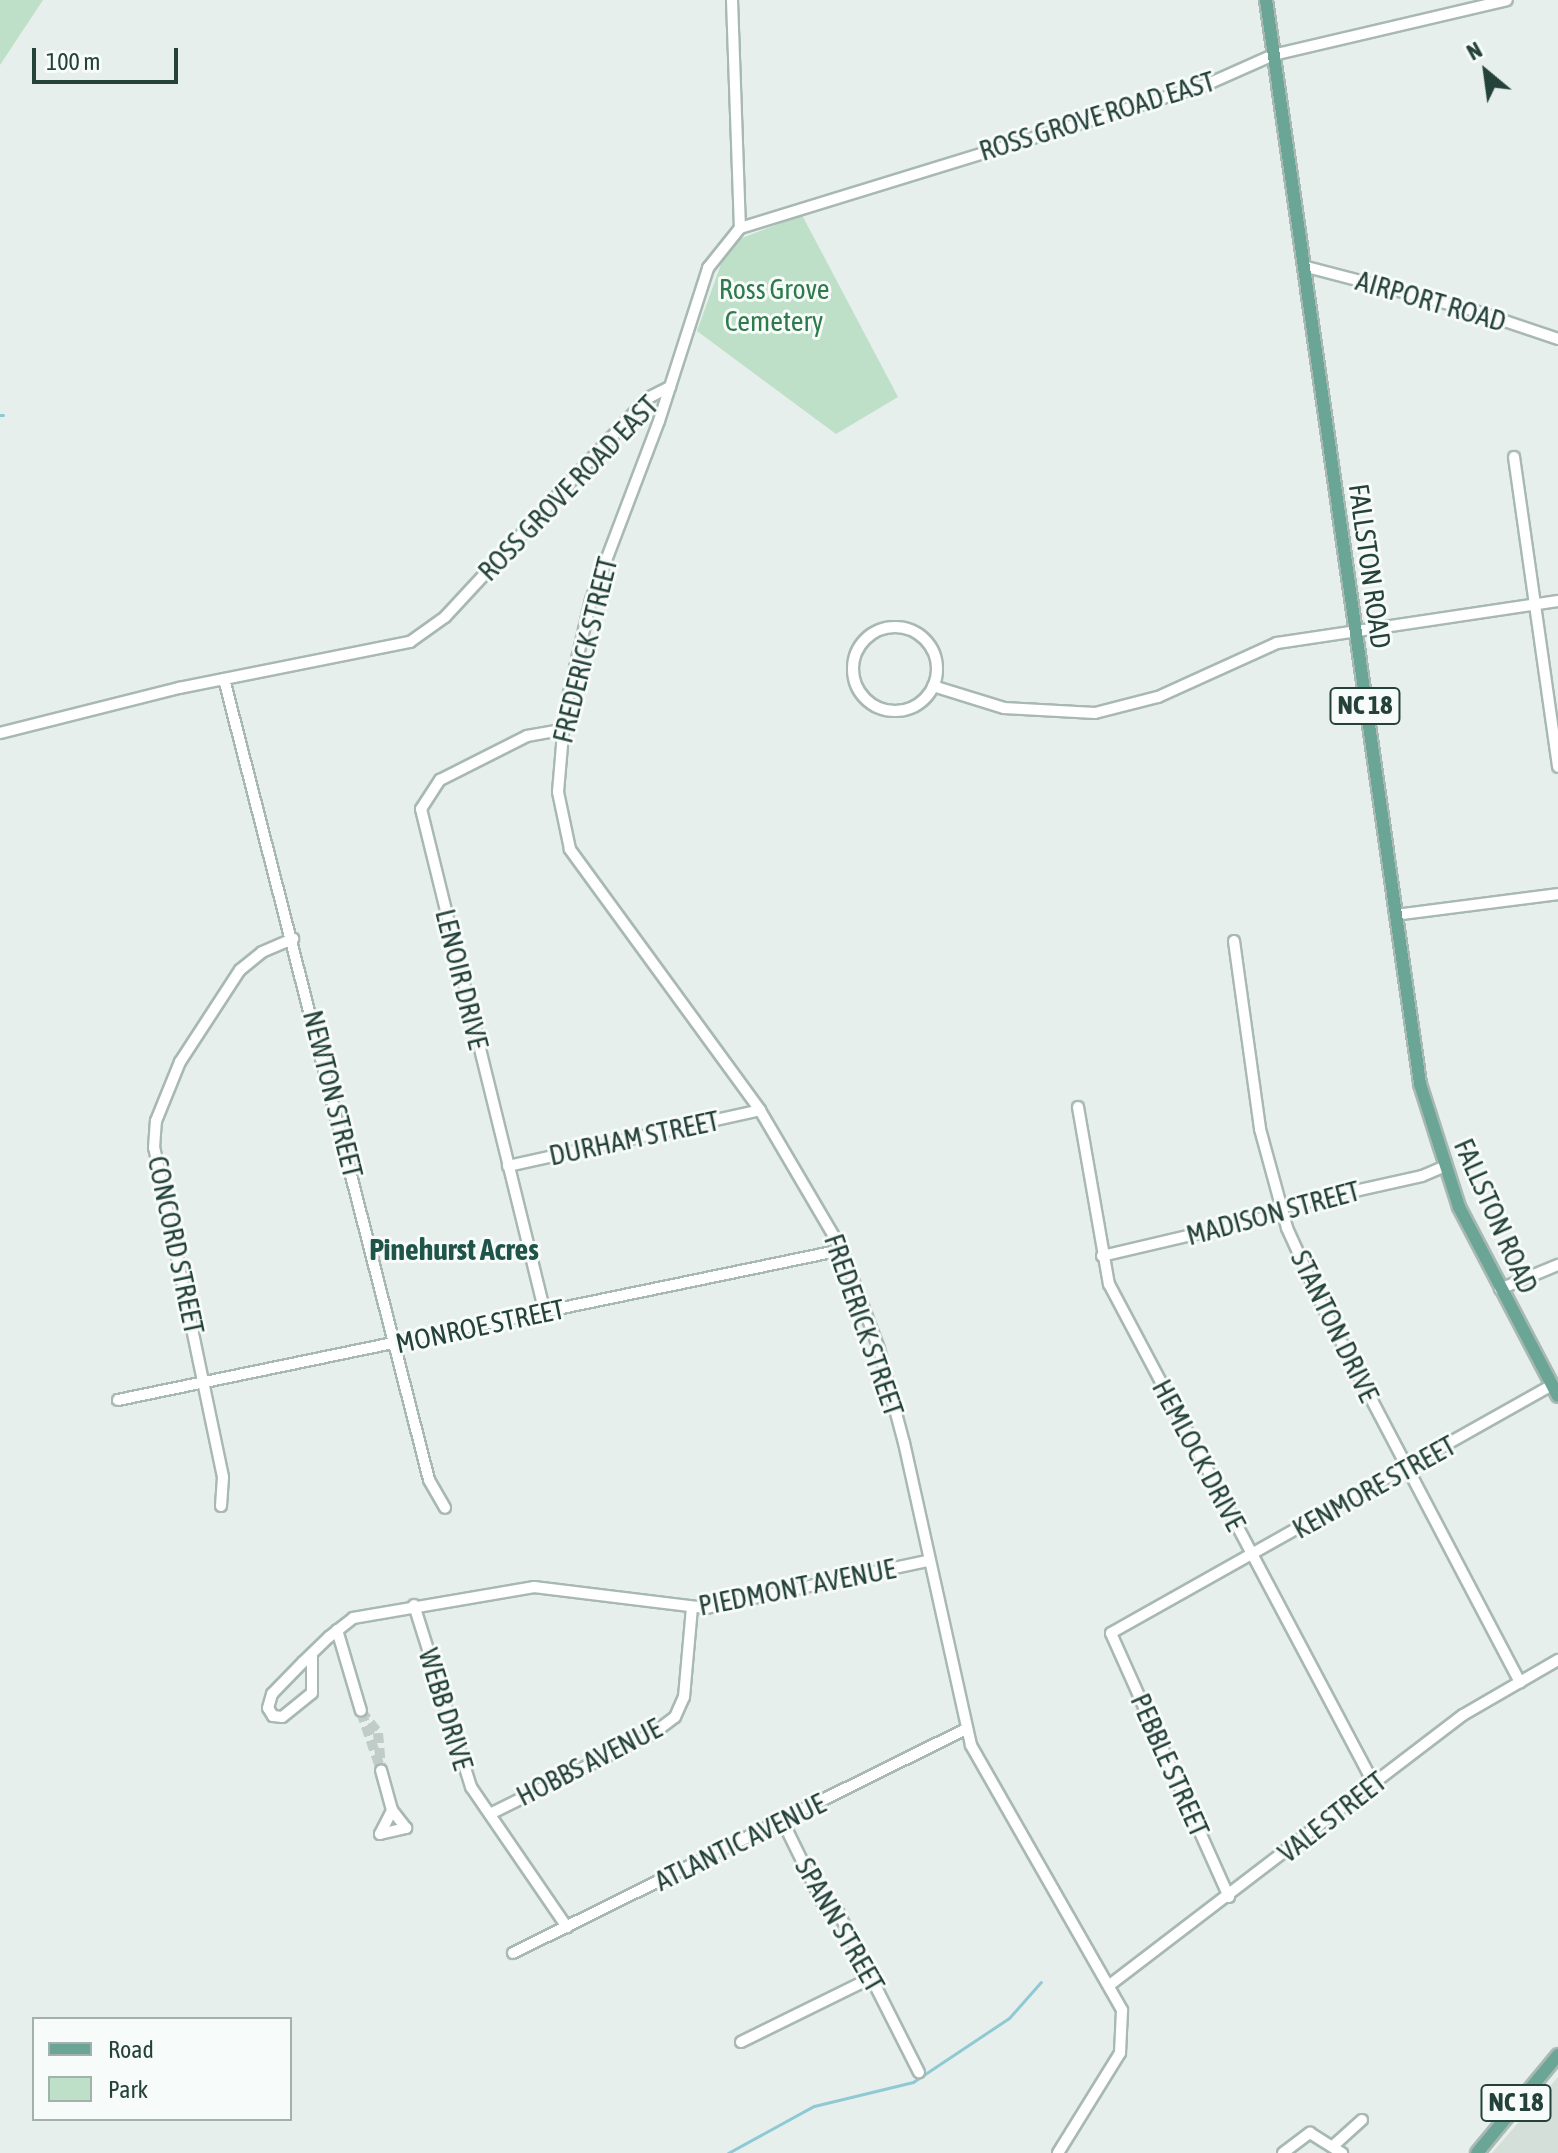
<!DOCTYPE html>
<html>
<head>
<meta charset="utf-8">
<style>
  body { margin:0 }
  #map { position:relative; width:1558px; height:2153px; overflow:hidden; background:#e6efeb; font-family:"Asap Condensed",sans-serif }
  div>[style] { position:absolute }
  .built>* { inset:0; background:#d4dfda }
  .green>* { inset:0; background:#bfe0c8 }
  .stream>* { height:3px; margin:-1.5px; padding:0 1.5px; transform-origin:1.5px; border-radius:1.5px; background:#8ec9d4 }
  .minor-tunnel>* { height:10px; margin-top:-5px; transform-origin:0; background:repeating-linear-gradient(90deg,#bfccc8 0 10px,transparent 0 15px) }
  .roads { filter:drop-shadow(2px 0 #a8b8b2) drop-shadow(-2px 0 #a8b8b2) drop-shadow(0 2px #a8b8b2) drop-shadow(0 -2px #a8b8b2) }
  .minor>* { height:10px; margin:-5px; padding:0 5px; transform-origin:5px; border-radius:5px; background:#fff }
  .minor>.ring { margin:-5px; padding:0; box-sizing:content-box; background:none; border:10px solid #fff; border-radius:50% }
  .major>* { height:12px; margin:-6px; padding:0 6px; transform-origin:6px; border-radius:6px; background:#6aa596 }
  span { translate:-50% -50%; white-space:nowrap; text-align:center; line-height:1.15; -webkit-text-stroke:6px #f7fbf9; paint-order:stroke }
  .shield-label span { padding:2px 6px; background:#f7fbf9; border:2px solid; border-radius:6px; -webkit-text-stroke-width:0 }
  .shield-label { font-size:26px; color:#24423a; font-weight:700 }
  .street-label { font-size:28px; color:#24423a }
  .park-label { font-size:28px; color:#2d7a4b }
  .neighbourhood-label { font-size:30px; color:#1f5548; font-weight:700 }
  .legend { position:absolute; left:32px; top:2017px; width:260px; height:104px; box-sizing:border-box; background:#f7fbf9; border:2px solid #a3b1ad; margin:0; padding:10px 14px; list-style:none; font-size:24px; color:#24423a }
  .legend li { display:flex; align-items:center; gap:16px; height:40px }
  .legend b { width:40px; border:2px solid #a3b1ad }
  .north { position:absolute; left:1446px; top:32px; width:80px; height:80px; -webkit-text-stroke:6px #f7fbf9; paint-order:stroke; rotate:331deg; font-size:22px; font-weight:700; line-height:32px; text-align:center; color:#24423a }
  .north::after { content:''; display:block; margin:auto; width:28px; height:36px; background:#24423a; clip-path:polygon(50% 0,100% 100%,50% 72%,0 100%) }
  .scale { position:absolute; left:32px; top:48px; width:146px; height:36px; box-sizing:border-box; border:4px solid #24423a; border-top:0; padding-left:10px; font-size:24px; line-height:28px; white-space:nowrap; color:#24423a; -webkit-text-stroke:6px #f7fbf9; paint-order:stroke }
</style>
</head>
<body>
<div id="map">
  <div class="built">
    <i style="clip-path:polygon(1558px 2077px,1558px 2153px,1492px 2153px)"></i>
  </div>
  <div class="green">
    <i style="clip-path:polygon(0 0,43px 0,0 65px)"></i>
    <i style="clip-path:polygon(802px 215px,898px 397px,836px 434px,697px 331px,725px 253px,742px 238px)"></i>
  </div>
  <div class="stream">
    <i style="left:0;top:415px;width:3px"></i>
    <i style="left:728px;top:2153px;width:98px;rotate:-28.7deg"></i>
    <i style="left:814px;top:2106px;width:102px;rotate:-13.6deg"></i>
    <i style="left:913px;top:2082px;width:115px;rotate:-33.7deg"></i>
    <i style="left:1009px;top:2018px;width:48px;rotate:-48.4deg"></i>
  </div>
  <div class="minor-tunnel">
    <i style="left:361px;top:1711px;width:28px;rotate:52deg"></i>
    <i style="left:378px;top:1733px;width:37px;rotate:85deg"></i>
    <i style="left:361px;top:1712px;width:61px;rotate:71deg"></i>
  </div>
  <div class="roads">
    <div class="minor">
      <i style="left:732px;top:0;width:228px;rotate:88deg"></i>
      <i style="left:1303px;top:266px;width:175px;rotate:14.6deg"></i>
      <i style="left:1472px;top:310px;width:91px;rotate:18.6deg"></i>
      <i style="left:1514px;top:457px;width:313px;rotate:81.9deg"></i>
      <i class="ring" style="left:853px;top:627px;width:74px;height:74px"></i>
      <i style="left:224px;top:679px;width:827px;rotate:75.64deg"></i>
      <i style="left:429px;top:1480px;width:32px;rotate:60deg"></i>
      <i style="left:933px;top:686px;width:74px;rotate:17.2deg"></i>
      <i style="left:1004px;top:708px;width:91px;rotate:3.1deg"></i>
      <i style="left:1095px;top:713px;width:65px;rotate:-14.3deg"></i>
      <i style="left:1158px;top:697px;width:131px;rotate:-24.4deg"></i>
      <i style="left:1277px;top:643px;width:284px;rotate:-8.5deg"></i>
      <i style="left:0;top:733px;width:185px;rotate:-14.1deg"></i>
      <i style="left:179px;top:688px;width:236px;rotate:-11.3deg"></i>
      <i style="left:410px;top:642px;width:43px;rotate:-35.5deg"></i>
      <i style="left:445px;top:617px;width:299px;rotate:-47.2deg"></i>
      <i style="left:648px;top:398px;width:25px;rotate:-27deg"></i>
      <i style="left:1395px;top:915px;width:164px;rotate:-7.3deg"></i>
      <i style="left:1234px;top:941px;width:190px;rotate:82.1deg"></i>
      <i style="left:1260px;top:1129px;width:103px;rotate:74.7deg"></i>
      <i style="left:1287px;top:1228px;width:87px;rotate:65.5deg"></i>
      <i style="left:1323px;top:1307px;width:424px;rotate:62.3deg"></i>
      <i style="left:1078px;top:1107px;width:180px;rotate:80.1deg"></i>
      <i style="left:1109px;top:1284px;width:566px;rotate:62.08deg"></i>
      <i style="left:508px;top:1166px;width:258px;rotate:-12.5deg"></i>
      <i style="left:1102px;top:1256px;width:166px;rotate:-13.2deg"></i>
      <i style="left:1264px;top:1218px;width:22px;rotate:-30deg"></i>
      <i style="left:1283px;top:1207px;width:142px;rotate:-12.6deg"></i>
      <i style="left:1422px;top:1176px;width:23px;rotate:-23deg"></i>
      <i style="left:1500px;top:1289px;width:63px;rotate:-22.5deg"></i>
      <i style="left:545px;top:1313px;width:519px;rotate:-103.82deg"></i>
      <i style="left:421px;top:809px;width:35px;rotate:-57deg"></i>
      <i style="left:440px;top:780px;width:97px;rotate:-26.8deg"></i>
      <i style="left:527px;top:736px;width:35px;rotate:-10deg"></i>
      <i style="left:118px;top:1400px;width:739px;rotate:-11.71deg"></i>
      <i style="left:221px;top:1506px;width:29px;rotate:-86deg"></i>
      <i style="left:223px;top:1477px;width:336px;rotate:-101.8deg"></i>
      <i style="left:154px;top:1148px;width:27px;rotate:-86deg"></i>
      <i style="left:156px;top:1121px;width:64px;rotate:-67.9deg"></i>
      <i style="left:180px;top:1062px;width:110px;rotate:-56.9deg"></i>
      <i style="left:240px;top:970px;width:28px;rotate:-39deg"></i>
      <i style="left:262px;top:952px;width:34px;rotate:-23deg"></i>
      <i style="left:414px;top:1605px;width:191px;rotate:72.6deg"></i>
      <i style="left:471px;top:1787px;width:170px;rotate:55.6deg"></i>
      <i style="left:337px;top:1630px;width:84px;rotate:73.5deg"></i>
      <i style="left:312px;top:1654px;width:39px;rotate:90deg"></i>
      <i style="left:312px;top:1693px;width:38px;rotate:141deg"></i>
      <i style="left:282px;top:1717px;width:9px;rotate:-174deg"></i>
      <i style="left:273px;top:1716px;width:9px;rotate:-122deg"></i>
      <i style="left:268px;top:1708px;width:15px;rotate:-74deg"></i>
      <i style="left:272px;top:1694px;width:45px;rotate:-45.9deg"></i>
      <i style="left:303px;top:1662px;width:36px;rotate:-44deg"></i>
      <i style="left:329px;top:1637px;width:31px;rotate:-38deg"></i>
      <i style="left:353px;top:1618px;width:184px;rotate:-9.7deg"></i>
      <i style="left:534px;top:1587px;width:173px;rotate:7deg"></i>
      <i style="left:706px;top:1608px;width:227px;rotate:-12deg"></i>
      <i style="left:490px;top:1814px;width:184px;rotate:-26.4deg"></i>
      <i style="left:655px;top:1732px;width:25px;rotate:-37deg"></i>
      <i style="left:675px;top:1717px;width:22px;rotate:-66deg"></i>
      <i style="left:684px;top:1697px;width:89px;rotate:-84.9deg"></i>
      <i style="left:783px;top:1822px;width:100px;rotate:63.9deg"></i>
      <i style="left:827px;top:1912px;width:10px;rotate:-24deg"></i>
      <i style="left:836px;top:1908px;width:184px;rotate:63.2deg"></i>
      <i style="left:380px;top:1834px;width:27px;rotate:-63deg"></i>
      <i style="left:392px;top:1810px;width:41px;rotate:-105.4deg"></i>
      <i style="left:380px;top:1834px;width:27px;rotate:-13deg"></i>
      <i style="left:406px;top:1828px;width:23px;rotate:-128deg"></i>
      <i style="left:1229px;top:1897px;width:289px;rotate:-114.1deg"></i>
      <i style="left:1111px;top:1633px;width:506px;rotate:-29.35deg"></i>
      <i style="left:513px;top:1953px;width:505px;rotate:-26.31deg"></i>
      <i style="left:1111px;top:1984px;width:443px;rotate:-37.4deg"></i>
      <i style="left:1463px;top:1715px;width:110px;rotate:-30.1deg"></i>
      <i style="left:741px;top:2042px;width:145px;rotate:-26.2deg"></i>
      <i style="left:1333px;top:2146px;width:39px;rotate:-42deg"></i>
      <i style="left:1058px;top:2153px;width:118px;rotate:-58.2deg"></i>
      <i style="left:1120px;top:2053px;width:43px;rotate:-87.3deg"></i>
      <i style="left:1122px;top:2010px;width:305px;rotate:-119.7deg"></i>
      <i style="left:971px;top:1745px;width:309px;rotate:-102.5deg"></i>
      <i style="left:904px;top:1443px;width:97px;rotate:-104.9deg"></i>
      <i style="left:879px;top:1349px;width:106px;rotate:-110.5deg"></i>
      <i style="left:842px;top:1250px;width:162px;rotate:-120.4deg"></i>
      <i style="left:760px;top:1110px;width:323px;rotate:-126.1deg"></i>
      <i style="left:570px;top:849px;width:58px;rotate:-101.9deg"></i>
      <i style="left:558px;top:792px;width:82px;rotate:-85.1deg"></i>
      <i style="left:565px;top:710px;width:113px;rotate:-76.7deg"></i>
      <i style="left:591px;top:600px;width:191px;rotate:-69.2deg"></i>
      <i style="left:659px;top:421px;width:161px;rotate:-72.2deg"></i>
      <i style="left:708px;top:268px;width:51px;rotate:-51.3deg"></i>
      <i style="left:740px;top:228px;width:490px;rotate:-17.1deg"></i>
      <i style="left:1208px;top:84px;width:71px;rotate:-24deg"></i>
      <i style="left:1273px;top:55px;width:240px;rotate:-13.2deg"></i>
      <i style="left:1283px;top:2153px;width:34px;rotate:-37deg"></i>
      <i style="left:1310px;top:2133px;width:38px;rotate:32deg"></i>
    </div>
    <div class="major">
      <i style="left:1266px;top:0;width:1095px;rotate:81.91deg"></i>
      <i style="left:1420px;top:1084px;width:129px;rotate:72.4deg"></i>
      <i style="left:1459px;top:1207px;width:213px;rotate:62.4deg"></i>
      <i style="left:1477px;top:2153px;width:127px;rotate:-50.4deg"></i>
    </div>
  </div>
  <div class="shield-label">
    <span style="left:1365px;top:706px">NC 18</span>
    <span style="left:1516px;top:2103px">NC 18</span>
  </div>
  <div class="street-label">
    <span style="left:1097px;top:116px;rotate:-17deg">ROSS GROVE ROAD EAST</span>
    <span style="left:1431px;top:301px;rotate:16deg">AIRPORT ROAD</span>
    <span style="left:568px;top:488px;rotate:-46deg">ROSS GROVE ROAD EAST</span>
    <span style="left:1370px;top:566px;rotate:82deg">FALLSTON ROAD</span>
    <span style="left:585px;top:650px;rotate:-76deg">FREDERICK STREET</span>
    <span style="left:462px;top:979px;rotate:76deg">LENOIR DRIVE</span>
    <span style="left:333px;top:1094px;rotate:76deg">NEWTON STREET</span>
    <span style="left:634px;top:1138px;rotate:-12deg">DURHAM STREET</span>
    <span style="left:1273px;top:1213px;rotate:-15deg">MADISON STREET</span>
    <span style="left:1496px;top:1216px;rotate:66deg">FALLSTON ROAD</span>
    <span style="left:176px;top:1245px;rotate:78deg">CONCORD STREET</span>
    <span style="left:864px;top:1325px;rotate:71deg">FREDERICK STREET</span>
    <span style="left:480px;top:1326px;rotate:-12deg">MONROE STREET</span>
    <span style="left:1335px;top:1326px;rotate:64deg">STANTON DRIVE</span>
    <span style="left:1199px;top:1455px;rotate:62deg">HEMLOCK DRIVE</span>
    <span style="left:1374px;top:1487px;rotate:-29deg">KENMORE STREET</span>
    <span style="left:797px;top:1587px;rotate:-11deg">PIEDMONT AVENUE</span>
    <span style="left:446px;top:1709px;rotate:73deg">WEBB DRIVE</span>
    <span style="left:589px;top:1762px;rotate:-27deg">HOBBS AVENUE</span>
    <span style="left:1170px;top:1765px;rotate:66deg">PEBBLE STREET</span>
    <span style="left:1332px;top:1817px;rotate:-38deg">VALE STREET</span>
    <span style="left:740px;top:1842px;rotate:-26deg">ATLANTIC AVENUE</span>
    <span style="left:840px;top:1925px;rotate:60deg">SPANN STREET</span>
  </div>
  <div class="park-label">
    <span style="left:774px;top:305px">Ross Grove<br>Cemetery</span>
  </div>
  <div class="neighbourhood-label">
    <span style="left:454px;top:1249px">Pinehurst Acres</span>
  </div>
  <ul class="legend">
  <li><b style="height:10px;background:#6aa596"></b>Road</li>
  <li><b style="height:22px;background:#bfe0c8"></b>Park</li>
  </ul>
  <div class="north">N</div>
  <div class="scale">100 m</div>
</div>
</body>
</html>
